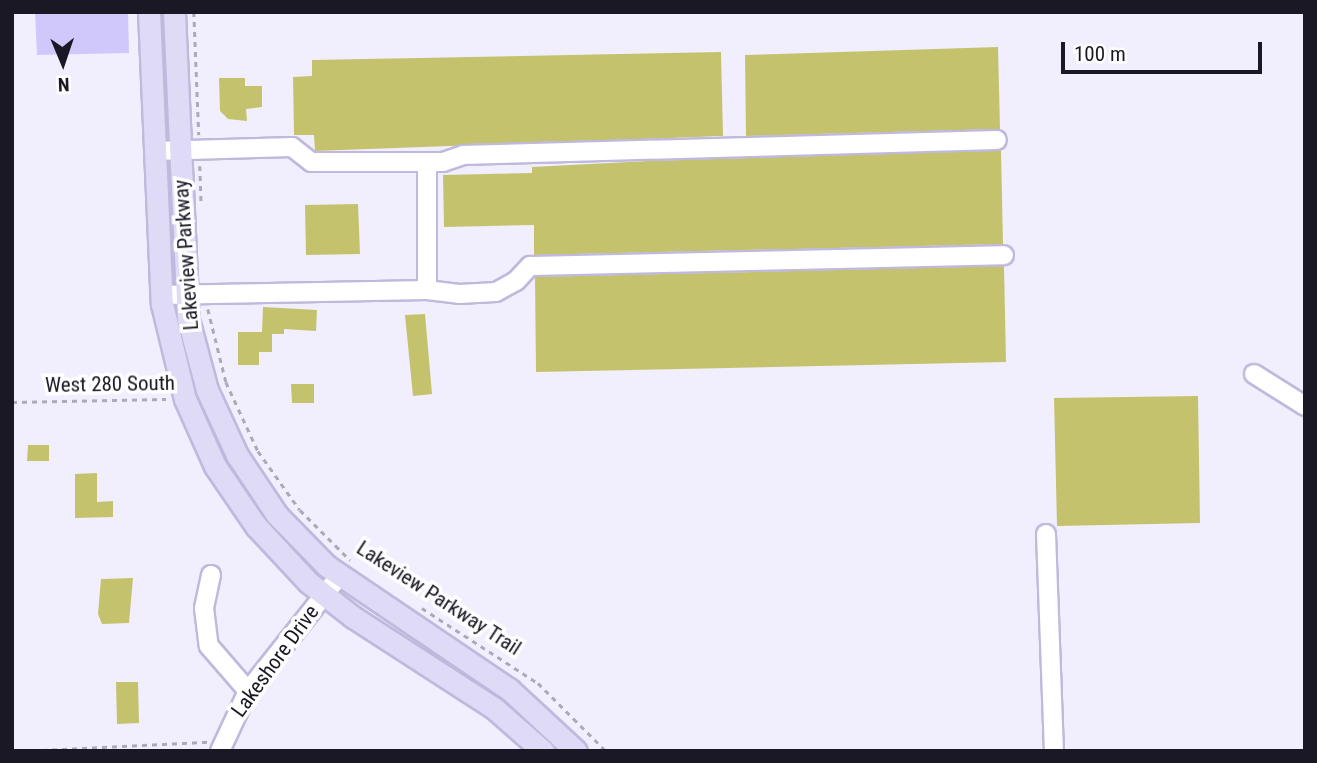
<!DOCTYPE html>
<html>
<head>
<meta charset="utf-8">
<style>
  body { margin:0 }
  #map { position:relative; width:1317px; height:763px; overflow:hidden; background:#f1effe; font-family:"Roboto Condensed",sans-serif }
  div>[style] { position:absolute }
  .green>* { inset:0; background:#d0c8fb }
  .building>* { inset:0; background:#c4c26d }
  .path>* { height:2.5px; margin-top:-1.25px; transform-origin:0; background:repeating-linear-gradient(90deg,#acaab8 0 5px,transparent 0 10px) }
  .roads { filter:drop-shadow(2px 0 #bfb9dd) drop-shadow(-2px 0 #bfb9dd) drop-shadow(0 2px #bfb9dd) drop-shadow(0 -2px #bfb9dd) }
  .minor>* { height:18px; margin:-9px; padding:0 9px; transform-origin:9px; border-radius:9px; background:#fff }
  .major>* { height:21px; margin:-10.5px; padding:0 10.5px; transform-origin:10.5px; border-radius:10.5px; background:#dfdaf5 }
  span { translate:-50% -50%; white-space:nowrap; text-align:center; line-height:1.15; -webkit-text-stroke:7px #fff; paint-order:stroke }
  .street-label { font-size:21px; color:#1a1824 }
  .frame { position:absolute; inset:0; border:14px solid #1a1824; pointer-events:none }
  .north { position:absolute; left:28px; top:28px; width:70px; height:70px; -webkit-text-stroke:5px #fff; paint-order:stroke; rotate:178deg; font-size:19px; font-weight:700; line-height:28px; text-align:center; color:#1a1824 }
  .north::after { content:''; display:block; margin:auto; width:24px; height:32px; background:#1a1824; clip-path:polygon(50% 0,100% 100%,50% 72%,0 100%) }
  .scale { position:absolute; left:1061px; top:42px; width:201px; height:32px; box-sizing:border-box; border:4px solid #1a1824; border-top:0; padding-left:9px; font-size:21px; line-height:24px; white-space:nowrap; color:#1a1824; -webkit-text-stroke:5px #fff; paint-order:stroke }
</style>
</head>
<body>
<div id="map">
  <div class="green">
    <i style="clip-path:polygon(35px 12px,128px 12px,129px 53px,37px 55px)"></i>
  </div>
  <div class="building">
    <i style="clip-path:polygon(998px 47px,1000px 129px,746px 136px,745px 55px)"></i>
    <i style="clip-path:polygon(721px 52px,723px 136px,315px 151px,314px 135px,294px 135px,293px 77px,312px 76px,312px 60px)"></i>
    <i style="clip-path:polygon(219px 78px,245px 78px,245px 86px,262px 86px,262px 107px,246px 109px,247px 121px,228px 119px,220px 111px)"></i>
    <i style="clip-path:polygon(1001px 150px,1003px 244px,534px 255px,534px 225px,444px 227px,443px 175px,532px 173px,532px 167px,648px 161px)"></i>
    <i style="clip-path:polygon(358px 204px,360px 254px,306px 255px,305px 205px)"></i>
    <i style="clip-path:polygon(1004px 266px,1006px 362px,536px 372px,535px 277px)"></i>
    <i style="clip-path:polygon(263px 307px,317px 310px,316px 331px,284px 329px,284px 334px,272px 334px,272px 352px,259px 352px,259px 365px,238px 365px,238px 332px,262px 332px)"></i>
    <i style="clip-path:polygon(425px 314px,432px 394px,413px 396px,405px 315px)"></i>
    <i style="clip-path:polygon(291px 384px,314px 384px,314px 403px,292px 403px)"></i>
    <i style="clip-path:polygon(1198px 396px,1200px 523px,1057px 526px,1054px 398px)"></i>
    <i style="clip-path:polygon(28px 445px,49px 445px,49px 461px,27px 461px)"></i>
    <i style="clip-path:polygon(97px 473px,97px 502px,113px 501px,113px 517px,75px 518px,75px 474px)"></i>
    <i style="clip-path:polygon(133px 578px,129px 623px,102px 624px,98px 614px,101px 579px)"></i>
    <i style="clip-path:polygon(116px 682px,138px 682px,139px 723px,117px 724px)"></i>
  </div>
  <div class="path">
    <i style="left:194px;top:12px;width:123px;rotate:87.7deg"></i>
    <i style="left:200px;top:166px;width:35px;rotate:88deg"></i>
    <i style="left:208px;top:309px;width:75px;rotate:76.1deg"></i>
    <i style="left:226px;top:382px;width:76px;rotate:65.1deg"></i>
    <i style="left:258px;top:451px;width:72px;rotate:54.6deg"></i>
    <i style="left:300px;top:510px;width:71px;rotate:45deg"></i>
    <i style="left:12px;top:402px;width:154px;rotate:-1.1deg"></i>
    <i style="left:422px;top:608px;width:138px;rotate:32.9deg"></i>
    <i style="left:538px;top:683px;width:96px;rotate:45deg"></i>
    <i style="left:22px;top:751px;width:187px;rotate:-2.8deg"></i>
  </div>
  <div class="roads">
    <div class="minor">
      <i style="left:154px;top:151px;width:138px;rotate:-1.7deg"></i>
      <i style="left:292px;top:147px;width:24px;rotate:38deg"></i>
      <i style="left:311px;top:162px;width:132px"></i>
      <i style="left:443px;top:162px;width:21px;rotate:-19deg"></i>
      <i style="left:463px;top:155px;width:534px;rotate:-1.61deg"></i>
      <i style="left:427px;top:162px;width:128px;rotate:90deg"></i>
      <i style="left:161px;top:295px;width:266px;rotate:-1.1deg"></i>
      <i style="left:427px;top:290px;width:32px;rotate:7deg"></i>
      <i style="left:459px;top:294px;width:37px;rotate:-3deg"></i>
      <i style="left:496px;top:292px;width:23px;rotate:-29deg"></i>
      <i style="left:516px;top:281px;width:21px;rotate:-47deg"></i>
      <i style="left:530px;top:266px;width:474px;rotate:-1.3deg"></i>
      <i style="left:1254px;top:374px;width:60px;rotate:32.1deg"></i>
      <i style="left:1046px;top:534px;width:217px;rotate:87.9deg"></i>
      <i style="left:211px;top:575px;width:34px;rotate:102deg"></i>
      <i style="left:204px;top:608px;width:38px;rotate:83deg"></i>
      <i style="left:209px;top:646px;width:60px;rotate:49.1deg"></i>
      <i style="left:220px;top:751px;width:66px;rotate:-65deg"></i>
      <i style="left:248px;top:691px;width:147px;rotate:-51.6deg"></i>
    </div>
    <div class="major">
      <i style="left:149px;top:12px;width:292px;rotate:87.5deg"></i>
      <i style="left:162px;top:304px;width:98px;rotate:76.4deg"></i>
      <i style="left:185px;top:399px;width:73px;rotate:65.9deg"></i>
      <i style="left:215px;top:466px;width:73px;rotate:55.7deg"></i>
      <i style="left:256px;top:526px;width:76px;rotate:47.1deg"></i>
      <i style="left:308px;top:582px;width:57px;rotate:37.9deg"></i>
      <i style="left:353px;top:617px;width:169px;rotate:32.9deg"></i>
      <i style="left:495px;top:709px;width:64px;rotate:41.2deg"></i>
      <i style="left:174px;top:12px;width:307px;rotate:87.4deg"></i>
      <i style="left:188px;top:319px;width:73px;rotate:75deg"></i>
      <i style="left:207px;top:390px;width:72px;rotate:65.2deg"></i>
      <i style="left:237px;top:455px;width:72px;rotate:56.3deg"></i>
      <i style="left:277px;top:515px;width:71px;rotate:45.6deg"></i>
      <i style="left:327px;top:566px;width:220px;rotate:34.1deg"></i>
      <i style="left:509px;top:689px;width:91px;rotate:42.8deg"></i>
    </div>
  </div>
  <div class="street-label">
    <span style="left:186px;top:255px;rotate:-94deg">Lakeview Parkway</span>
    <span style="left:110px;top:384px;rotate:-1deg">West 280 South</span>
    <span style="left:439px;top:598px;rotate:33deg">Lakeview Parkway Trail</span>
    <span style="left:275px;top:661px;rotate:-54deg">Lakeshore Drive</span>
  </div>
  <div class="frame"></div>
  <div class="north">N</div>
  <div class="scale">100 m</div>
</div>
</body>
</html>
